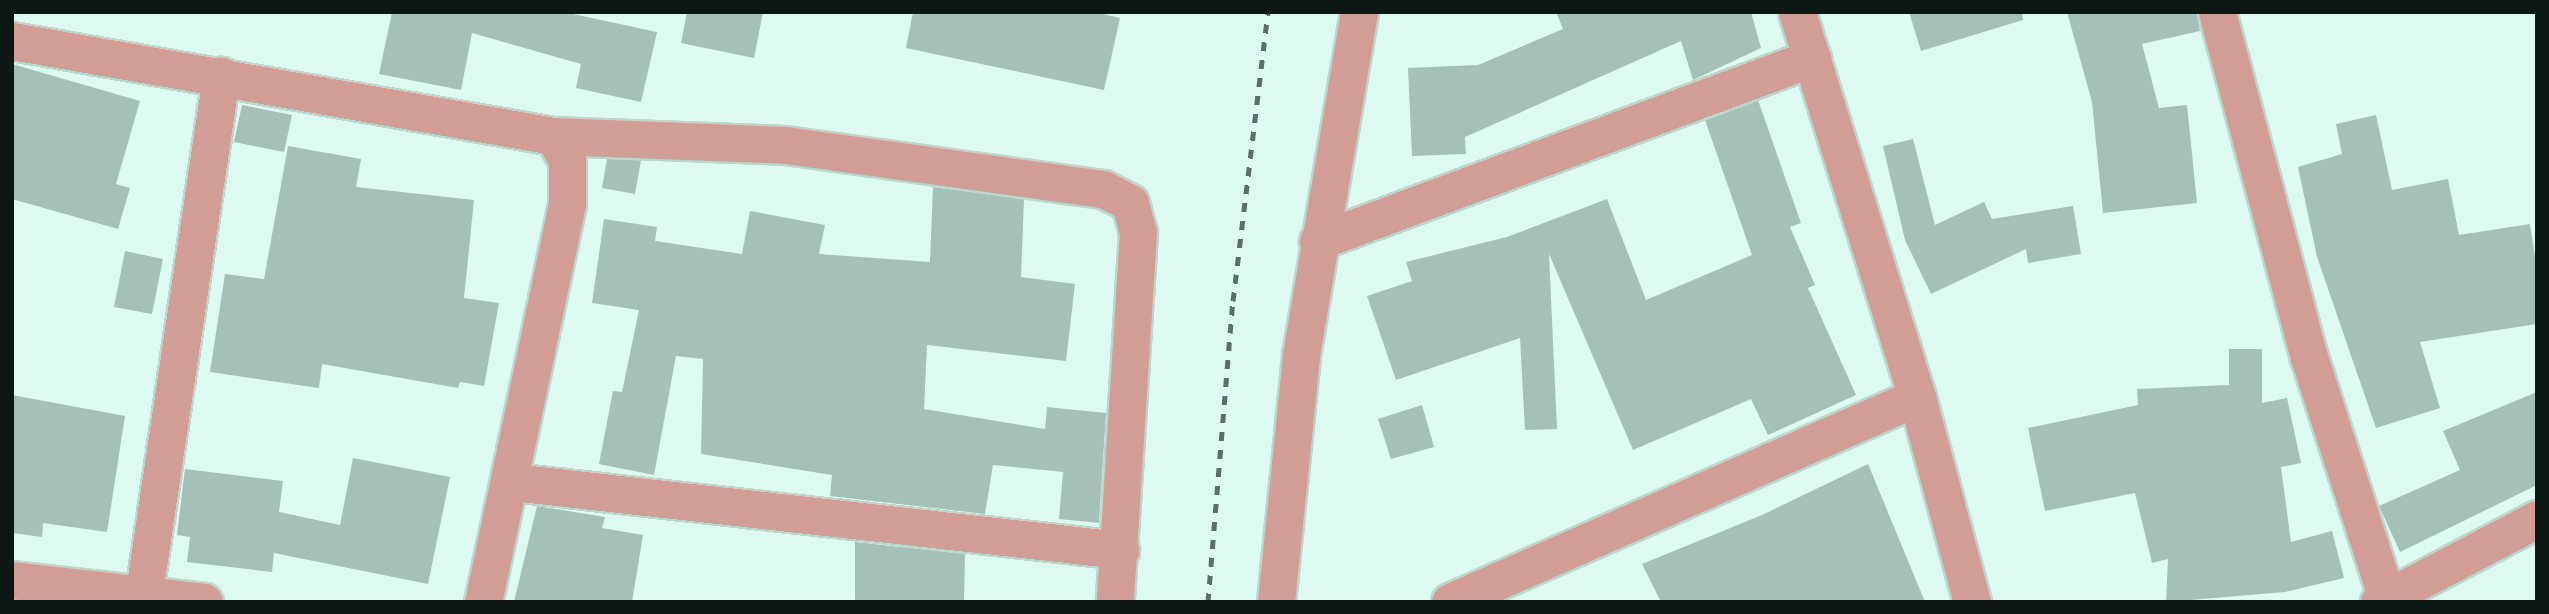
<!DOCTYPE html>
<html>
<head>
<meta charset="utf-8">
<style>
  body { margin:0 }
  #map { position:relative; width:2549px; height:614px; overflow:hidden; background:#ddfaf1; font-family:"Golos Text",sans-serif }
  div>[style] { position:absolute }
  .building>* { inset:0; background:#a4c0b7 }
  .roads { filter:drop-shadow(2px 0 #bcd6ce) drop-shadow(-2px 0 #bcd6ce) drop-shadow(0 2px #bcd6ce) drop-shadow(0 -2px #bcd6ce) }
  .minor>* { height:37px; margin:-18.5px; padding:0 18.5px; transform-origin:18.5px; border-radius:18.5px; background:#d19d94 }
  .rail>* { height:5px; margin-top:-2.5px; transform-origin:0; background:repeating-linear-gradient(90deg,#5c6e68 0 9px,transparent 0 18px) }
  span { translate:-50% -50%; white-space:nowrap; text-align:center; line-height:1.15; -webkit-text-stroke:5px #fff; paint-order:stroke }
  .frame { position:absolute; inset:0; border:14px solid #0d1714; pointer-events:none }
</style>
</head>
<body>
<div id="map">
  <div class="building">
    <i style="clip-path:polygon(392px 12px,564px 12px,657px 32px,641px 102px,576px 88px,581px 64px,472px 33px,461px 90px,379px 74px)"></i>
    <i style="clip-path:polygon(687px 12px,763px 12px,754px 58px,681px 43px)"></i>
    <i style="clip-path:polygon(913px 12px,1095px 12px,1120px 18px,1104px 90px,906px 48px)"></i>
    <i style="clip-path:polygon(1556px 12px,1751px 12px,1761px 48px,1693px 80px,1681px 41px,1465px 137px,1466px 154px,1412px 156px,1408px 68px,1478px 65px,1563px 29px)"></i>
    <i style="clip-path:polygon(1909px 12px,2022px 12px,2023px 20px,1921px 51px)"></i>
    <i style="clip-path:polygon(2067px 12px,2197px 12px,2200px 31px,2142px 44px,2159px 108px,2187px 105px,2197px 203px,2103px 213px,2092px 102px)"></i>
    <i style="clip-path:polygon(12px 64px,140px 101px,116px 184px,130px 188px,118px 229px,12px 199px)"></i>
    <i style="clip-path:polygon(1758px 100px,1801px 223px,1790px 227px,1815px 285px,1808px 288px,1856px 395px,1768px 435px,1751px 399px,1633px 450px,1549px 254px,1557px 429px,1525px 430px,1520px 338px,1396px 380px,1367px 296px,1412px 281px,1406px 262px,1507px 237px,1607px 199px,1646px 300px,1752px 255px,1705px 120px)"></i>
    <i style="clip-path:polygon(242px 105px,292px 115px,284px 152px,234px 142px)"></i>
    <i style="clip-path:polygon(2376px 115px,2392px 190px,2448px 179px,2459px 235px,2530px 224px,2537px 269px,2537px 324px,2420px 342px,2440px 408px,2376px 428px,2317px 257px,2298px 167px,2342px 154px,2336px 124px)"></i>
    <i style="clip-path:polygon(1913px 139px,1935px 225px,1984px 202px,1992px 219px,2073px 206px,2081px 254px,2028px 263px,2026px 249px,1931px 294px,1905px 240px,1883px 146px)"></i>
    <i style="clip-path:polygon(288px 146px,361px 159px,356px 187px,474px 200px,464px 298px,499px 303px,484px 386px,460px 382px,458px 388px,322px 364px,319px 388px,210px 372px,225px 274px,264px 279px)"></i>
    <i style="clip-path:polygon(607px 159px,641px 160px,635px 194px,602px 188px)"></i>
    <i style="clip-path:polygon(933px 187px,1024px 199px,1021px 277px,1075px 284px,1066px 361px,927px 345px,924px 409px,1045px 429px,1047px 407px,1106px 413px,1099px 523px,1059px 519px,1063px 472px,993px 465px,985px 514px,830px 496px,832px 475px,701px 454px,703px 359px,676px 356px,654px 475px,599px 464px,613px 391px,622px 392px,639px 310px,592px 303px,604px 219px,657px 227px,655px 241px,742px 254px,750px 211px,825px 225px,819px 254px,930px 262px)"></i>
    <i style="clip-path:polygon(125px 251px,163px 259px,152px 314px,114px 307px)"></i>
    <i style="clip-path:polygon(2229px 349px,2262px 349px,2262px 403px,2287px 398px,2301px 463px,2281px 467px,2291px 542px,2332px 531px,2344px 578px,2285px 592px,2166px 602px,2168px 559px,2152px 563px,2135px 493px,2045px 511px,2028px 428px,2138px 405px,2137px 389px,2229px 385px)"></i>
    <i style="clip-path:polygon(2537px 392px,2537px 485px,2400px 552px,2379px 506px,2460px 470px,2443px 431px)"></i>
    <i style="clip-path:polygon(12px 395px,125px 416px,107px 532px,43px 523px,42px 537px,12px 533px)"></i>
    <i style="clip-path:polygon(1422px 405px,1434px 447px,1391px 459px,1378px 419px)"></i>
    <i style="clip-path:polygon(353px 458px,450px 477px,428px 584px,274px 553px,272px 572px,187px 562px,190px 537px,177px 535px,185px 469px,283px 481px,279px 512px,340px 525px)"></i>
    <i style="clip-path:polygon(1868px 464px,1925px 602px,1661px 602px,1642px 564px,1762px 515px)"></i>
    <i style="clip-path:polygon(537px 506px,605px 517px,602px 528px,643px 535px,632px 602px,514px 602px)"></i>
    <i style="clip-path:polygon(855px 542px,965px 554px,964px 602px,855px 602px)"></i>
  </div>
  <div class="roads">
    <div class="minor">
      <i style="left:1797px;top:12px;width:403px;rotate:72.7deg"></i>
      <i style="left:2217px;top:12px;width:357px;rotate:75.1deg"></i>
      <i style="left:2309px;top:357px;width:253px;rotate:72.1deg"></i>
      <i style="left:12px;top:41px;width:549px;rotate:9.96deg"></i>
      <i style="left:553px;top:136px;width:27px;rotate:59deg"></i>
      <i style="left:567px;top:159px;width:45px;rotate:90deg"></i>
      <i style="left:567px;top:204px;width:407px;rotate:101.9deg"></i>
      <i style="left:553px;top:136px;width:232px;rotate:2.2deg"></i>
      <i style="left:785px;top:145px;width:321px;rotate:7.9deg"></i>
      <i style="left:1103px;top:189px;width:30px;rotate:27deg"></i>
      <i style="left:1130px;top:203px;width:30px;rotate:75deg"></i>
      <i style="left:1138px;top:232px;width:371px;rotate:93.6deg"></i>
      <i style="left:1318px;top:241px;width:527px;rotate:-20.33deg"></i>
      <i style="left:512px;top:482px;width:612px;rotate:6.38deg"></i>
      <i style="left:12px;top:580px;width:193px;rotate:6.5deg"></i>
      <i style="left:144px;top:592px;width:522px;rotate:-81.51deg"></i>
      <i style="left:1276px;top:602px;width:248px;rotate:-84.2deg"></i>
      <i style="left:1301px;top:355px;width:348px;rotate:-80.4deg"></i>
      <i style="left:1450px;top:602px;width:510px;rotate:-23.7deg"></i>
      <i style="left:1917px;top:397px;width:212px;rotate:75deg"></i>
      <i style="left:2379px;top:602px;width:178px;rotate:-27.7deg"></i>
    </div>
  </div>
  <div class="rail">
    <i style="left:1208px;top:602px;width:302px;rotate:-85.3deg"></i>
    <i style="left:1233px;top:301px;width:291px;rotate:-83.1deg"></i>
  </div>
  <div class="frame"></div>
</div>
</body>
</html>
